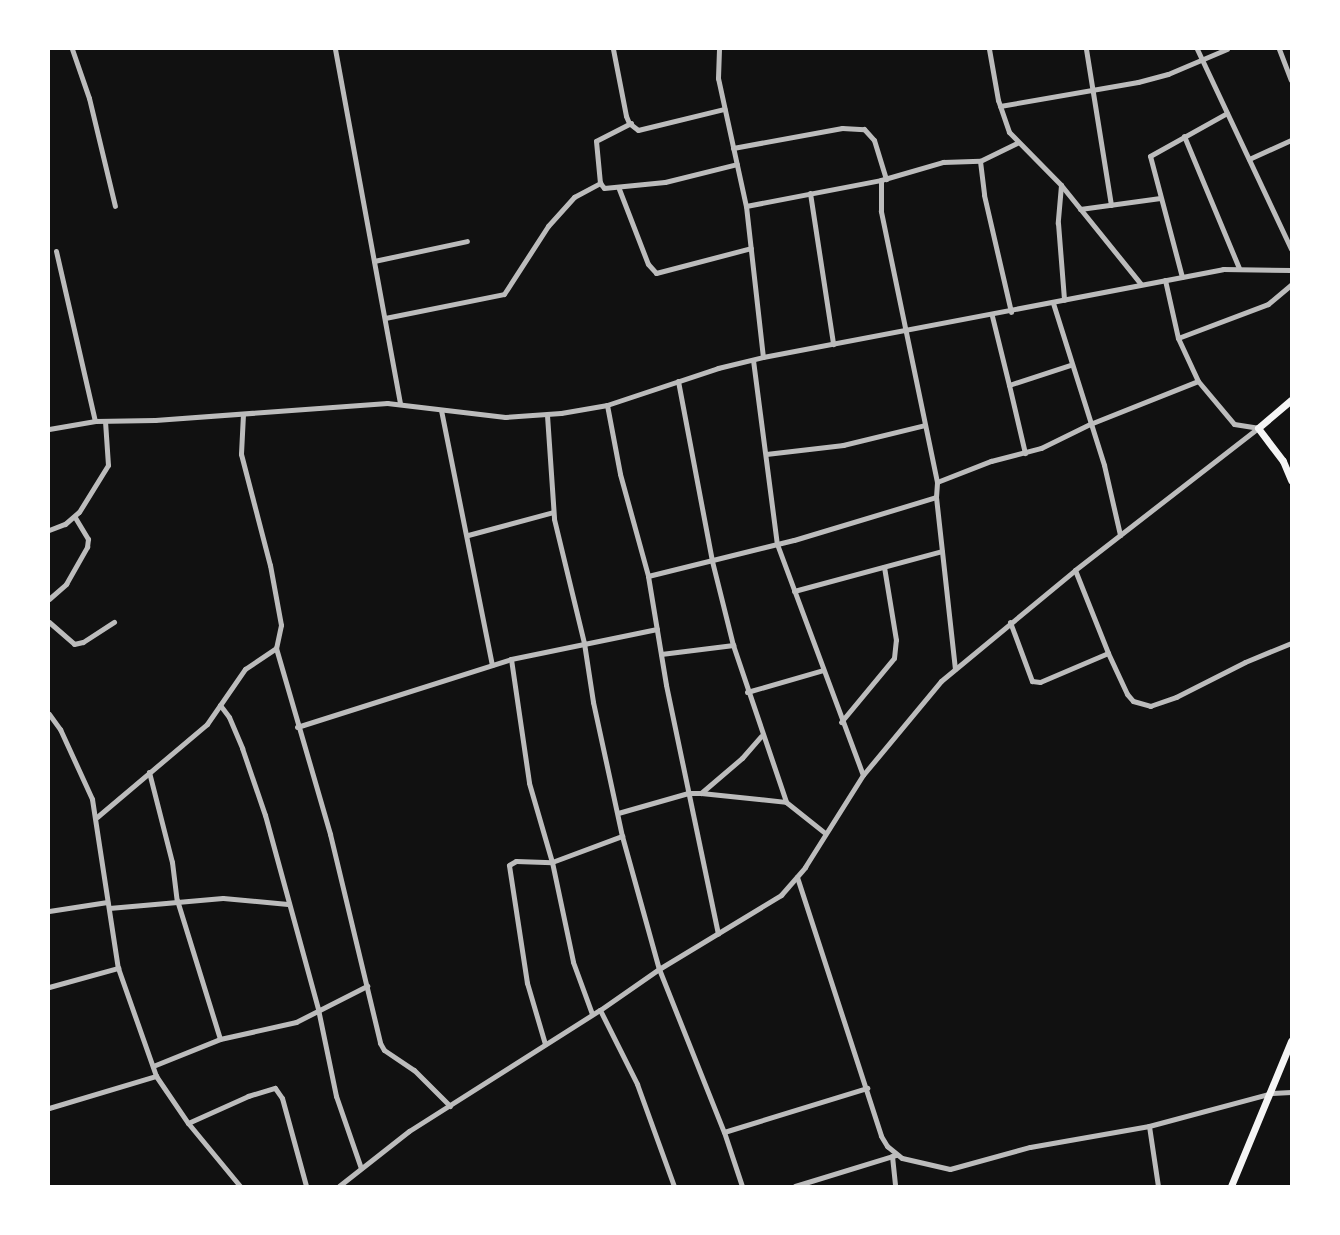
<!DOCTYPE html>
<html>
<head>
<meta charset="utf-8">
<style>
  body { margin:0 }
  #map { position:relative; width:1340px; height:1235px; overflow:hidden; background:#111; font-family:Spectral,serif }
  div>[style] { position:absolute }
  .minor>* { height:5px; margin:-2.5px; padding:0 2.5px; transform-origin:2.5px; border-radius:2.5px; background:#bcbcbc }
  .secondary>* { height:7px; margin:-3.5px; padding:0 3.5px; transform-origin:3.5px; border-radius:3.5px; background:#f5f5f5 }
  span { translate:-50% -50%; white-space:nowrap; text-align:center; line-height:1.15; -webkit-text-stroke:4px #fff; paint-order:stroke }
  .frame { position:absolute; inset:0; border:50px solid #fff; pointer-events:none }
</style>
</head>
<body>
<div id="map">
  <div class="minor">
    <i style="left:72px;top:49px;width:52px;rotate:70.9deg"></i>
    <i style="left:89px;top:98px;width:111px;rotate:76.5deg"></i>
    <i style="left:335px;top:49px;width:360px;rotate:79.6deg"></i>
    <i style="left:613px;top:49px;width:68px;rotate:79deg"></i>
    <i style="left:626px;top:116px;width:8px;rotate:67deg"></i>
    <i style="left:629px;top:123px;width:11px;rotate:38deg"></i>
    <i style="left:638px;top:130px;width:89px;rotate:-13.7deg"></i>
    <i style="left:719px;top:49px;width:29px;rotate:92deg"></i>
    <i style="left:718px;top:78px;width:131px;rotate:77.7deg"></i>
    <i style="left:746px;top:206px;width:152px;rotate:83.6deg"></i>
    <i style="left:989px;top:49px;width:52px;rotate:80deg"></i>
    <i style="left:998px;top:100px;width:34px;rotate:71deg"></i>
    <i style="left:1009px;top:132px;width:74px;rotate:45.5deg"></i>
    <i style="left:1061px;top:185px;width:127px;rotate:51.1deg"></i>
    <i style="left:1086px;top:49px;width:158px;rotate:80.9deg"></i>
    <i style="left:1197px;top:49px;width:221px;rotate:64.8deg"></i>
    <i style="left:1279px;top:49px;width:33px;rotate:69deg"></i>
    <i style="left:1000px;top:106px;width:140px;rotate:-9.9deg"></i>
    <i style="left:1138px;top:82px;width:31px;rotate:-15deg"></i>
    <i style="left:1168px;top:74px;width:64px;rotate:-23deg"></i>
    <i style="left:631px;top:123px;width:39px;rotate:153deg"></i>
    <i style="left:596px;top:141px;width:42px;rotate:84.6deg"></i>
    <i style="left:600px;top:183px;width:6px;rotate:51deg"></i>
    <i style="left:604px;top:188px;width:61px;rotate:-5.6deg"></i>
    <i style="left:665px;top:182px;width:74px;rotate:-14deg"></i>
    <i style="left:1184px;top:136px;width:143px;rotate:67.4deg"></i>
    <i style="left:733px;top:148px;width:111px;rotate:-10.4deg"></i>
    <i style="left:842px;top:128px;width:22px;rotate:3deg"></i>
    <i style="left:864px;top:129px;width:15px;rotate:48deg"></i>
    <i style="left:874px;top:140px;width:41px;rotate:72.9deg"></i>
    <i style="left:1249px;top:159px;width:46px;rotate:-24.3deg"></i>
    <i style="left:980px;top:161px;width:34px;rotate:83deg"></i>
    <i style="left:984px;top:195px;width:120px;rotate:77deg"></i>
    <i style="left:1061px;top:185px;width:38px;rotate:95deg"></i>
    <i style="left:1058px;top:223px;width:77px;rotate:85.5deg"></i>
    <i style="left:619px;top:189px;width:80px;rotate:68.9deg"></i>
    <i style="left:648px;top:264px;width:12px;rotate:48deg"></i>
    <i style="left:656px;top:273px;width:98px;rotate:-14.7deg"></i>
    <i style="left:810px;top:193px;width:153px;rotate:81.3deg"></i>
    <i style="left:746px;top:206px;width:137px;rotate:-10.9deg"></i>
    <i style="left:881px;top:180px;width:65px;rotate:-16.2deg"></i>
    <i style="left:943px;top:162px;width:37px;rotate:-2deg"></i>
    <i style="left:980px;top:161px;width:41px;rotate:-25.9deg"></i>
    <i style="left:1080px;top:209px;width:81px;rotate:-7.8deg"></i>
    <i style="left:56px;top:251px;width:174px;rotate:77.1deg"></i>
    <i style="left:374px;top:261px;width:95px;rotate:-12.1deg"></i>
    <i style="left:1182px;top:277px;width:125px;rotate:-104.8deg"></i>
    <i style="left:1150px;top:156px;width:88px;rotate:-29.2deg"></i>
    <i style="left:1165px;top:280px;width:59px;rotate:77.4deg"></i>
    <i style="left:1178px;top:338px;width:47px;rotate:65.1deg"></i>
    <i style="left:1198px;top:381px;width:56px;rotate:50.1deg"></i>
    <i style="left:1234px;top:424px;width:24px;rotate:9deg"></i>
    <i style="left:1053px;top:303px;width:170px;rotate:72.5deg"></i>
    <i style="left:1104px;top:465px;width:72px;rotate:77.1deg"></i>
    <i style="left:992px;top:316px;width:71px;rotate:76.2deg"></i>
    <i style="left:1009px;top:385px;width:64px;rotate:-18.2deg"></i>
    <i style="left:385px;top:318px;width:121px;rotate:-11.4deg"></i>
    <i style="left:504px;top:294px;width:81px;rotate:-57.1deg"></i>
    <i style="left:548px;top:226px;width:39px;rotate:-48deg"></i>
    <i style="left:574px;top:197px;width:30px;rotate:-28deg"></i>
    <i style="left:1178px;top:338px;width:96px;rotate:-20.7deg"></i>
    <i style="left:1268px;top:304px;width:30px;rotate:-40deg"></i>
    <i style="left:753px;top:360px;width:186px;rotate:82.6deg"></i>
    <i style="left:777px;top:544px;width:246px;rotate:69.6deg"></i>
    <i style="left:678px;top:381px;width:183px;rotate:79.3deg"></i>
    <i style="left:712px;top:561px;width:87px;rotate:76deg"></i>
    <i style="left:733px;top:645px;width:166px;rotate:71.3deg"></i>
    <i style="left:1009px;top:385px;width:70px;rotate:76.8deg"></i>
    <i style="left:607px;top:405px;width:70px;rotate:79.3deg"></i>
    <i style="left:620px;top:474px;width:106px;rotate:74.6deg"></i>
    <i style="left:648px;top:576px;width:110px;rotate:80.6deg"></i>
    <i style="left:666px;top:685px;width:254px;rotate:78.2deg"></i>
    <i style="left:441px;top:410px;width:260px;rotate:78.7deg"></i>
    <i style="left:243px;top:414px;width:40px;rotate:92.9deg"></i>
    <i style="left:241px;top:454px;width:115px;rotate:75.4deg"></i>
    <i style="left:270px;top:565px;width:61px;rotate:79.6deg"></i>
    <i style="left:281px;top:625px;width:24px;rotate:102deg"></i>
    <i style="left:547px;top:415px;width:104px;rotate:86.1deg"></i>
    <i style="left:554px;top:519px;width:128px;rotate:76.4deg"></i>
    <i style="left:584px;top:643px;width:60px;rotate:81.3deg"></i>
    <i style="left:593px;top:702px;width:137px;rotate:77.8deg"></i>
    <i style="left:622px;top:836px;width:138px;rotate:74.5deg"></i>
    <i style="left:659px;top:969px;width:175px;rotate:68.3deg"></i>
    <i style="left:724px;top:1132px;width:150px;rotate:-17.1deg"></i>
    <i style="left:49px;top:429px;width:47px;rotate:-9.9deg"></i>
    <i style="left:95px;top:421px;width:60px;rotate:-1deg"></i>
    <i style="left:155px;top:420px;width:233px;rotate:-4.2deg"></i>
    <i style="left:387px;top:403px;width:119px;rotate:6.8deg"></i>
    <i style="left:505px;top:417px;width:56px;rotate:-4.1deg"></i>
    <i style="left:561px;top:413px;width:47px;rotate:-9.9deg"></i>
    <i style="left:607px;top:405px;width:117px;rotate:-18.4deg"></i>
    <i style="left:718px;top:368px;width:46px;rotate:-13.7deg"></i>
    <i style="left:763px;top:357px;width:468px;rotate:-10.8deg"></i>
    <i style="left:1223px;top:269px;width:68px;rotate:0.8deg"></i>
    <i style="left:766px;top:454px;width:78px;rotate:-6.7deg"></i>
    <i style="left:843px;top:445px;width:84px;rotate:-13.7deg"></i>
    <i style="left:937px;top:482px;width:58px;rotate:-21.3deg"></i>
    <i style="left:991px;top:461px;width:52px;rotate:-14.6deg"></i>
    <i style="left:1041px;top:448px;width:55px;rotate:-26.1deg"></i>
    <i style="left:1090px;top:424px;width:116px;rotate:-21.7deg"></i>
    <i style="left:936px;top:497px;width:173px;rotate:83.7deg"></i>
    <i style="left:49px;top:530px;width:17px;rotate:-21deg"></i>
    <i style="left:65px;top:524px;width:18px;rotate:-41deg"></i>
    <i style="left:79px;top:512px;width:55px;rotate:-58.3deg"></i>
    <i style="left:108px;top:465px;width:44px;rotate:-93.9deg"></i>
    <i style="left:468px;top:535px;width:88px;rotate:-15.1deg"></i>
    <i style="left:1075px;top:570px;width:89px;rotate:68.3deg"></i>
    <i style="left:648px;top:576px;width:150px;rotate:-13.9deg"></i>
    <i style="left:794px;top:540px;width:148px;rotate:-16.8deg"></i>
    <i style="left:936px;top:497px;width:15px;rotate:-86deg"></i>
    <i style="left:937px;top:482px;width:277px;rotate:-101.7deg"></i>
    <i style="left:881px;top:211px;width:31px;rotate:-90deg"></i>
    <i style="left:794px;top:591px;width:153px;rotate:-15.1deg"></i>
    <i style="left:49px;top:599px;width:23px;rotate:-41deg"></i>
    <i style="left:66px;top:584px;width:43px;rotate:-60.4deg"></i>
    <i style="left:87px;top:547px;width:8px;rotate:-83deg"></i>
    <i style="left:88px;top:539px;width:26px;rotate:-121deg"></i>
    <i style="left:49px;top:622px;width:33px;rotate:41deg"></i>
    <i style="left:74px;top:644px;width:9px;rotate:-13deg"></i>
    <i style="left:83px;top:642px;width:37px;rotate:-33deg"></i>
    <i style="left:1010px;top:622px;width:63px;rotate:69.6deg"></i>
    <i style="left:1032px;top:681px;width:8px;rotate:7deg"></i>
    <i style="left:1040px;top:682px;width:74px;rotate:-23.1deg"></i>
    <i style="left:1108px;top:653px;width:45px;rotate:65.1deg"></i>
    <i style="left:1127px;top:694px;width:9px;rotate:49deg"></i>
    <i style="left:1133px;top:701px;width:18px;rotate:16deg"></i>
    <i style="left:1150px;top:706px;width:28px;rotate:-19deg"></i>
    <i style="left:1176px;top:697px;width:77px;rotate:-26.9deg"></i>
    <i style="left:1245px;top:662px;width:50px;rotate:-22.4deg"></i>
    <i style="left:661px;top:654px;width:73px;rotate:-7.1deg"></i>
    <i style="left:511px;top:659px;width:125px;rotate:81.7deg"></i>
    <i style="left:529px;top:783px;width:82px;rotate:73.8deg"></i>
    <i style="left:552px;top:862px;width:102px;rotate:78.1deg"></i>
    <i style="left:573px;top:962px;width:55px;rotate:69.9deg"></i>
    <i style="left:747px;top:692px;width:79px;rotate:-16.1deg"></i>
    <i style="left:220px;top:705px;width:15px;rotate:53deg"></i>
    <i style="left:229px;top:717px;width:34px;rotate:67deg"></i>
    <i style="left:242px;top:748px;width:71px;rotate:71.1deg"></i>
    <i style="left:265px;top:815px;width:201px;rotate:74.7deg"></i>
    <i style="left:318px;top:1009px;width:89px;rotate:78.3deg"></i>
    <i style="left:336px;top:1096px;width:76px;rotate:70.9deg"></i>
    <i style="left:49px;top:714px;width:19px;rotate:54deg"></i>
    <i style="left:60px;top:729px;width:77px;rotate:65.4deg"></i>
    <i style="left:92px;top:799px;width:171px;rotate:81.3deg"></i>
    <i style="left:118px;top:968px;width:114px;rotate:70.6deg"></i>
    <i style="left:156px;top:1076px;width:57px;rotate:55.8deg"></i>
    <i style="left:188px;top:1123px;width:82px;rotate:50.5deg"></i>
    <i style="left:841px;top:722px;width:83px;rotate:-50.4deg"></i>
    <i style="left:894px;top:658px;width:18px;rotate:-84deg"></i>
    <i style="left:896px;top:640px;width:74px;rotate:-99.3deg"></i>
    <i style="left:297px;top:727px;width:225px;rotate:-17.6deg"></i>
    <i style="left:511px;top:659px;width:149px;rotate:-11.6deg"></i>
    <i style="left:149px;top:772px;width:93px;rotate:75.7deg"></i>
    <i style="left:172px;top:862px;width:38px;rotate:83deg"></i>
    <i style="left:177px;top:900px;width:145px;rotate:72.8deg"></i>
    <i style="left:701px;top:793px;width:54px;rotate:-40.5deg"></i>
    <i style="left:742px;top:758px;width:29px;rotate:-49deg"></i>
    <i style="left:618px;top:813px;width:73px;rotate:-15.9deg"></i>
    <i style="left:688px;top:793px;width:13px"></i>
    <i style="left:701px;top:793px;width:85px;rotate:6deg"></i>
    <i style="left:786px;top:802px;width:50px;rotate:38.5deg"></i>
    <i style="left:97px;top:817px;width:144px;rotate:-40.2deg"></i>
    <i style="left:207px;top:724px;width:67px;rotate:-55.4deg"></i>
    <i style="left:245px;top:669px;width:37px;rotate:-34deg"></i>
    <i style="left:276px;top:648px;width:194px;rotate:73.8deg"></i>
    <i style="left:330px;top:834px;width:215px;rotate:76.5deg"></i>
    <i style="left:380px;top:1043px;width:8px;rotate:60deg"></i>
    <i style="left:384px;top:1050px;width:36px;rotate:34deg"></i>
    <i style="left:414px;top:1070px;width:51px;rotate:45deg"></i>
    <i style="left:797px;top:877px;width:272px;rotate:72deg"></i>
    <i style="left:881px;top:1136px;width:12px;rotate:59deg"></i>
    <i style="left:887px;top:1146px;width:19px;rotate:39deg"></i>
    <i style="left:902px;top:1158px;width:49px;rotate:12.9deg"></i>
    <i style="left:950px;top:1169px;width:83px;rotate:-15.4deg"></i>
    <i style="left:1030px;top:1147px;width:121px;rotate:-10deg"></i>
    <i style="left:1149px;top:1126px;width:127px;rotate:-15deg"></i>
    <i style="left:1272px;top:1093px;width:19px;rotate:-3deg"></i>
    <i style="left:109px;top:908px;width:114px;rotate:-5deg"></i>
    <i style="left:223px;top:898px;width:65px;rotate:5.3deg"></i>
    <i style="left:49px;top:911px;width:59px;rotate:-8.8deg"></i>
    <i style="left:49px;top:987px;width:72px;rotate:-15.4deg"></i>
    <i style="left:600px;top:1010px;width:83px;rotate:63.4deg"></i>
    <i style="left:637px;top:1084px;width:109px;rotate:70.1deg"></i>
    <i style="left:545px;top:1044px;width:64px;rotate:-106.4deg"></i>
    <i style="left:527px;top:983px;width:119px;rotate:-98.7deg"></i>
    <i style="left:509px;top:865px;width:8px;rotate:-30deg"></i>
    <i style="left:516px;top:861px;width:36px;rotate:2deg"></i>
    <i style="left:552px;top:862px;width:75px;rotate:-20.4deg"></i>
    <i style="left:153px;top:1066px;width:72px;rotate:-21.9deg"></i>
    <i style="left:220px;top:1039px;width:78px;rotate:-12.6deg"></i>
    <i style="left:296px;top:1022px;width:80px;rotate:-26.9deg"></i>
    <i style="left:49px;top:1108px;width:112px;rotate:-16.7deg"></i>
    <i style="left:188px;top:1123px;width:66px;rotate:-24.2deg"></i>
    <i style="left:248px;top:1096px;width:28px;rotate:-17deg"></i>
    <i style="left:275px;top:1088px;width:12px;rotate:55deg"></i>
    <i style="left:282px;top:1098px;width:91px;rotate:74.7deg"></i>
    <i style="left:1149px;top:1126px;width:61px;rotate:81.5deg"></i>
    <i style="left:724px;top:1132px;width:57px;rotate:71.6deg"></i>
    <i style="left:892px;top:1156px;width:30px;rotate:84deg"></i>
    <i style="left:339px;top:1186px;width:89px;rotate:-38.2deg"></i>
    <i style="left:409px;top:1131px;width:226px;rotate:-32.4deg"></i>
    <i style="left:600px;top:1010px;width:72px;rotate:-34.8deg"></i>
    <i style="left:659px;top:969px;width:143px;rotate:-31.2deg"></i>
    <i style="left:781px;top:895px;width:37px;rotate:-49deg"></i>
    <i style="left:805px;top:867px;width:109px;rotate:-57.8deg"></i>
    <i style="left:863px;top:775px;width:122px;rotate:-50.3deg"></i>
    <i style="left:941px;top:681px;width:174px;rotate:-39.6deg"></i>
    <i style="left:1075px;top:570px;width:232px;rotate:-37.8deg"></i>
    <i style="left:795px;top:1186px;width:106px;rotate:-17.1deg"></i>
  </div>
  <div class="secondary">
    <i style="left:1291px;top:400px;width:43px;rotate:139.7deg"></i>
    <i style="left:1258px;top:428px;width:41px;rotate:52.9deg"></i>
    <i style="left:1283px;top:461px;width:21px;rotate:67deg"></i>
    <i style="left:1231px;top:1186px;width:157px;rotate:-67.5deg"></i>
  </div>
  <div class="frame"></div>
</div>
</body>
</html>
